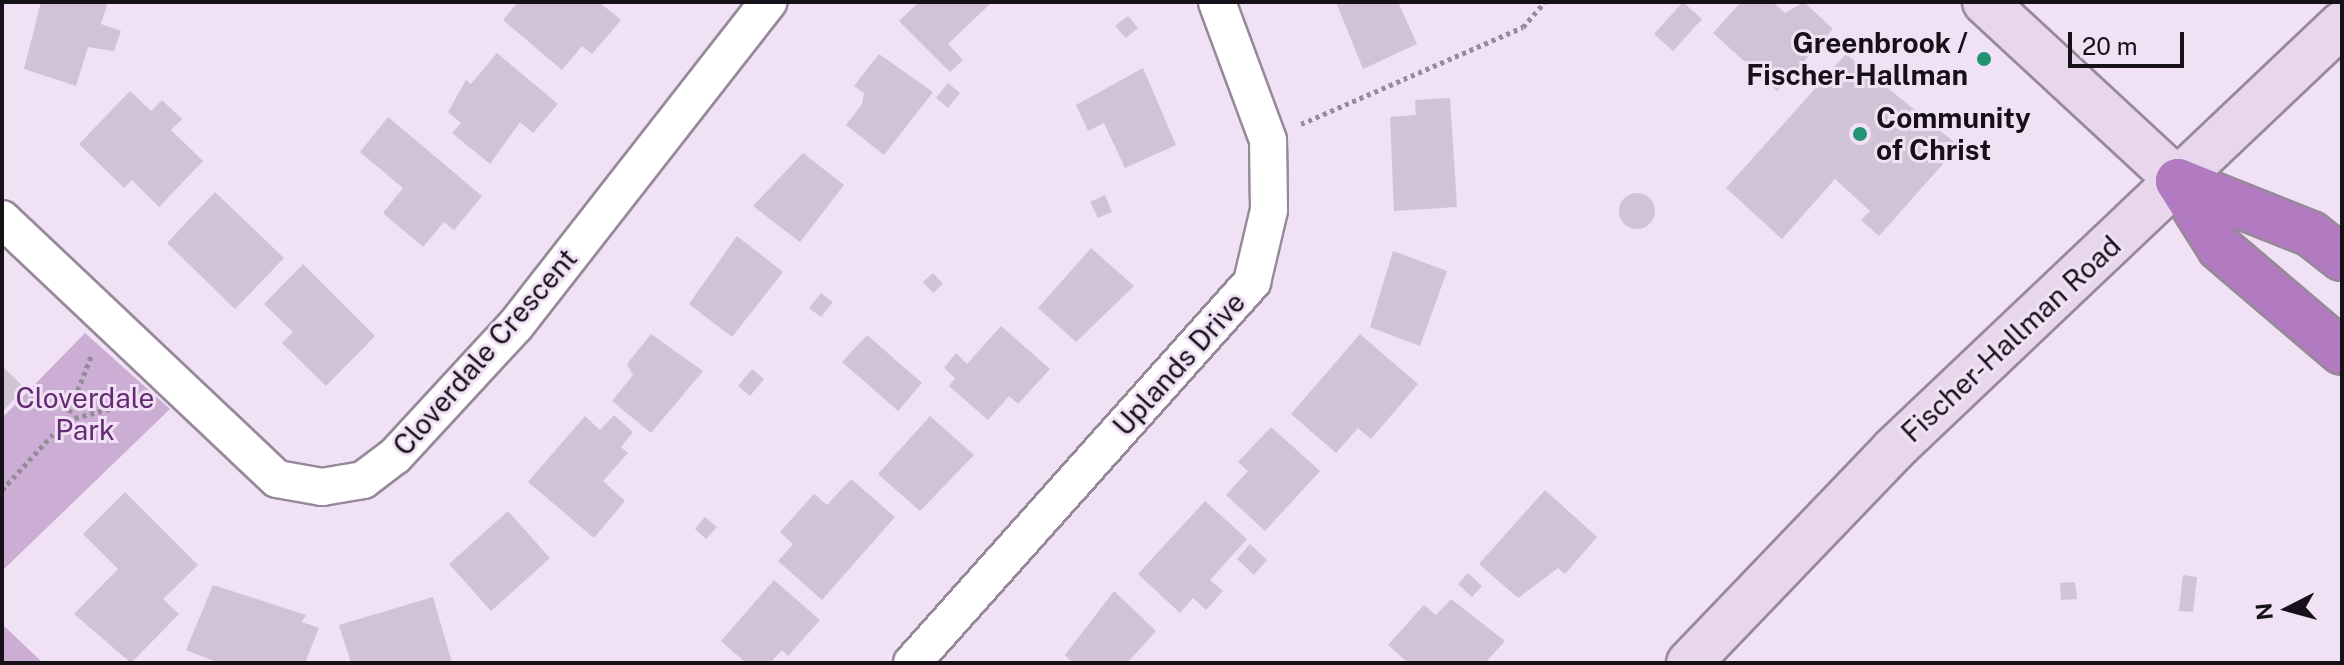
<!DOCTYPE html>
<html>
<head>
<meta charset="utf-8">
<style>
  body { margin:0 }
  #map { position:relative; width:2344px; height:665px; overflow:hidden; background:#f0e1f4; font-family:"Public Sans",sans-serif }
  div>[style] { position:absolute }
  .green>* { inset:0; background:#ccaed4 }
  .building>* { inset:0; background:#d1c2d5 }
  .round { border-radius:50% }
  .path>* { height:5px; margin-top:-2.5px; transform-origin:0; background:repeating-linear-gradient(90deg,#968b99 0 4px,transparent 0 8px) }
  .roads { filter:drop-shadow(2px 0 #97899a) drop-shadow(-2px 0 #97899a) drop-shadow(0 2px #97899a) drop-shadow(0 -2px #97899a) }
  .street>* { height:36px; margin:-18px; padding:0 18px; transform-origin:18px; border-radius:18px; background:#fff }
  .secondary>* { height:44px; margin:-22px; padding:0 22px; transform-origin:22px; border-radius:22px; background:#e8d7ec }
  .highway>* { height:44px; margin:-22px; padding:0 22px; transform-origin:22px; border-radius:22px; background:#b27ac0 }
  .dots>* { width:22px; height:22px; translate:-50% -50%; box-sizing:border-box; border:4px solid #f0e1f4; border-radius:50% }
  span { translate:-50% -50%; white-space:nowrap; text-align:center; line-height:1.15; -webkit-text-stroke:6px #f0e1f4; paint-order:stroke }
  .poi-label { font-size:28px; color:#161118; font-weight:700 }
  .right { translate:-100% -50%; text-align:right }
  .left { translate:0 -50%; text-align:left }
  .street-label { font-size:28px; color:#161118 }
  .park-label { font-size:28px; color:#652a73 }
  .frame { position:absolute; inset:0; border:4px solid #161118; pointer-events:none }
  .north { position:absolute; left:2248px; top:569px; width:80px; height:80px; -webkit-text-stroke:6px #f0e1f4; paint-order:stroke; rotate:264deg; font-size:22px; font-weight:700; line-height:32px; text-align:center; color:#161118 }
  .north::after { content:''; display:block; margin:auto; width:28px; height:36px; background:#161118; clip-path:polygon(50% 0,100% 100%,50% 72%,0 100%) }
  .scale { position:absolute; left:2068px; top:32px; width:116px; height:36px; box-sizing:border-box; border:4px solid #161118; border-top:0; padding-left:10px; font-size:24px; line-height:28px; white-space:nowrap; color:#161118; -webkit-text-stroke:6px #f0e1f4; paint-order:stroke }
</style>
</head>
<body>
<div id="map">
  <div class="green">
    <i style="clip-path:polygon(85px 333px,170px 409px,2px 571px,2px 418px)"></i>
    <i style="clip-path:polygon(2px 624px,43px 663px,2px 663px)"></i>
  </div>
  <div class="building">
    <i style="clip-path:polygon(41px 2px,108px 2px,101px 24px,121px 31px,114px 51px,88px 47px,76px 86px,24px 69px)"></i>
    <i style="clip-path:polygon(518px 2px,599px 2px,621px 20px,592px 54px,582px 46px,562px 70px,503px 20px)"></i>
    <i style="clip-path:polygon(919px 2px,992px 2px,948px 44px,963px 60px,950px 72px,899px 21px)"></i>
    <i style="clip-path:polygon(1336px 2px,1398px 2px,1417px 44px,1363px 69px)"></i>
    <i style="clip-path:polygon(1683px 2px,1702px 19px,1673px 51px,1654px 34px)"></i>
    <i style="clip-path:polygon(1741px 2px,1773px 2px,1785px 13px,1804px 2px,1833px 29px,1777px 91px,1713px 33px)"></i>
    <i style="clip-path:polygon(1128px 16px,1138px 28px,1126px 38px,1115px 26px)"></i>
    <i style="clip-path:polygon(497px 53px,558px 104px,533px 133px,520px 122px,490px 164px,452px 133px,461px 123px,448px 112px,466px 80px,471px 84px)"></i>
    <i style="clip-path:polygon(879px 54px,933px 92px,884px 155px,846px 125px,862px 104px,864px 93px,854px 86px)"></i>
    <i style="clip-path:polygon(1846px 54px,1959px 146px,1879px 236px,1861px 220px,1870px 211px,1835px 179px,1782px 239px,1726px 188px)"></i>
    <i style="clip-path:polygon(1143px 68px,1176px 145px,1125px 168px,1104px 123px,1088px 131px,1076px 105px)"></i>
    <i style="clip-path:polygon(948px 83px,960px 93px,948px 108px,936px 98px)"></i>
    <i style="clip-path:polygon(130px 91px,151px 111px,162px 100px,182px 119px,171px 130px,203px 161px,159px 207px,132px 180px,124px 188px,79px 144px)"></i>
    <i style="clip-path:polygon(1450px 98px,1457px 207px,1394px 211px,1390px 117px,1416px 115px,1415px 100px)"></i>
    <i style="clip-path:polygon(388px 117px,482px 196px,454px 230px,444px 222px,423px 247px,383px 213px,403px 188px,360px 152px)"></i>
    <i style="clip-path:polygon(803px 153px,844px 185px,800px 242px,753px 206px)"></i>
    <i style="clip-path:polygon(215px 192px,284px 258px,235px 309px,167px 243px)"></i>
    <i class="round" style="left:1619px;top:193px;width:36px;height:36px"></i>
    <i style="clip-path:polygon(1105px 195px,1112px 212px,1098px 218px,1090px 202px)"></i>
    <i style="clip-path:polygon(737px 236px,783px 272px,732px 337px,689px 304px)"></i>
    <i style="clip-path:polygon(1091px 248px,1134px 286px,1076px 342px,1038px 308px)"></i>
    <i style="clip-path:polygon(1393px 251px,1447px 271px,1420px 346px,1370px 327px)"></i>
    <i style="clip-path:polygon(303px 264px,375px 336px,326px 386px,282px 343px,293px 332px,264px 304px)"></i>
    <i style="clip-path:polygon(933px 273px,943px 284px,933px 293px,923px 282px)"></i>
    <i style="clip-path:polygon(821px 293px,833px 302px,821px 317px,809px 308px)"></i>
    <i style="clip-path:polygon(1001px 326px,1050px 369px,1018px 404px,1009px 396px,988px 420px,949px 386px,955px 378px,944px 368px,956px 353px,967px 364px)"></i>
    <i style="clip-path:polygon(651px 334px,703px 371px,651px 433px,612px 401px,633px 375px,627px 364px)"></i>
    <i style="clip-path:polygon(1360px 334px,1418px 384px,1371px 439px,1358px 428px,1336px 453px,1291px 414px)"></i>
    <i style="clip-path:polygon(867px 335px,922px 383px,898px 411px,842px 362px)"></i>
    <i style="clip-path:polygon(2px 366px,25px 388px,2px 412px)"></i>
    <i style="clip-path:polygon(752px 369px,764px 379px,750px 396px,738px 386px)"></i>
    <i style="clip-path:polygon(614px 415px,633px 432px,621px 447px,628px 453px,603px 481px,625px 501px,594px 538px,528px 482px,585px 416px,600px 430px)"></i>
    <i style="clip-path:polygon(930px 416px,974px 455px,920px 511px,878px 474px)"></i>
    <i style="clip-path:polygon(1271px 427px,1320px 471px,1265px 531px,1226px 495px,1248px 471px,1238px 462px)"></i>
    <i style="clip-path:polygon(851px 479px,895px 517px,822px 600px,778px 561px,793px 544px,780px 532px,814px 494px,827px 505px)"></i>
    <i style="clip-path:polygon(1545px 490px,1597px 537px,1565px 574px,1558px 568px,1518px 598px,1479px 564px)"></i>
    <i style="clip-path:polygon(125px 492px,198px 565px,163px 599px,179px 614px,131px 663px,74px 614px,118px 569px,83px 534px)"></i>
    <i style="clip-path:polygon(1205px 501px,1247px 539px,1210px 580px,1223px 591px,1206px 610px,1193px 598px,1180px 613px,1138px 574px)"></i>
    <i style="clip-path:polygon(508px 511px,550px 558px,491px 611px,449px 564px)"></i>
    <i style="clip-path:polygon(705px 517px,717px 527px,706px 539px,695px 529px)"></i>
    <i style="clip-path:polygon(1250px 544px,1267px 560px,1254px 575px,1237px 559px)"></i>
    <i style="clip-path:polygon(1468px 573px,1482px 586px,1472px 597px,1458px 584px)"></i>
    <i style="clip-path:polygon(2183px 575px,2197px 577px,2193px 612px,2179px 611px)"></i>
    <i style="clip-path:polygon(774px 580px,820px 620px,788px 656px,782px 650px,770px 663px,746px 663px,721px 641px)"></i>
    <i style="clip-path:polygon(2075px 582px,2077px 599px,2061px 600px,2060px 583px)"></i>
    <i style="clip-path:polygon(213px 585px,306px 615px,302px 622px,319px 628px,305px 663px,219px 663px,186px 650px)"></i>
    <i style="clip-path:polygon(1114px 591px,1156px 631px,1127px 663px,1073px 663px,1065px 655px)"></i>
    <i style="clip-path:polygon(433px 597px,452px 663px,351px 663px,339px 625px)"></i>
    <i style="clip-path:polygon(1451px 599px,1505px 641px,1485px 663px,1408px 663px,1388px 645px,1424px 605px,1436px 615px)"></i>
  </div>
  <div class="path">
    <i style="left:1301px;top:124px;width:242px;rotate:-23.6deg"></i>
    <i style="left:1523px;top:27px;width:33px;rotate:-49deg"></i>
    <i style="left:67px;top:420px;width:74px;rotate:-14.8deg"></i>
    <i style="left:2px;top:490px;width:95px;rotate:-47.6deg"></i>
    <i style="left:66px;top:420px;width:71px;rotate:-68.5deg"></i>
  </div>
  <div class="roads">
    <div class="street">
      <i style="left:2px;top:219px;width:378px;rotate:43.4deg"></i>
      <i style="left:277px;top:479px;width:46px;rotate:10.1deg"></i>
      <i style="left:322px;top:487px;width:42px;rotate:-9.7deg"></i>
      <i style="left:363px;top:480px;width:40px;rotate:-37deg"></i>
      <i style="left:395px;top:456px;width:178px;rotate:-47.3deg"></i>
      <i style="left:516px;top:325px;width:410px;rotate:-52deg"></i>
      <i style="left:912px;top:663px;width:511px;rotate:-48.25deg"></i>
      <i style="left:1252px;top:282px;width:74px;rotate:-76.7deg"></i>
      <i style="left:1269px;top:210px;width:70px;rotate:-90.8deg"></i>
      <i style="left:1268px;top:140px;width:147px;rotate:-110.3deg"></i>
    </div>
    <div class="secondary">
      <i style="left:1985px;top:2px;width:263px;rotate:42.8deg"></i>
      <i style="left:1689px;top:663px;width:295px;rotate:-46.2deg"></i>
      <i style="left:1893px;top:450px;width:619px;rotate:-43.49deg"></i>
    </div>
    <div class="highway">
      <i style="left:2178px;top:181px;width:79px;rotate:57.9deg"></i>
      <i style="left:2220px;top:248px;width:160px;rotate:40.4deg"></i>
      <i style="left:2178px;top:181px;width:143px;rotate:21.7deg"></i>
      <i style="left:2311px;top:234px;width:39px;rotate:38deg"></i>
    </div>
  </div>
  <div class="dots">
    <i style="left:1984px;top:59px;background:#249374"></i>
    <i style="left:1860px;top:134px;background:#249374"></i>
  </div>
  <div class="poi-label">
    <span class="right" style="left:1968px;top:59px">Greenbrook /<br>Fischer-Hallman</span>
    <span class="left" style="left:1876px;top:134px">Community<br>of Christ</span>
  </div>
  <div class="street-label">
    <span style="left:2011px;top:339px;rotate:-43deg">Fischer-Hallman Road</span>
    <span style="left:485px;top:352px;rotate:-49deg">Cloverdale Crescent</span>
    <span style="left:1179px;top:364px;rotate:-48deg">Uplands Drive</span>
  </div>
  <div class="park-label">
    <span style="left:85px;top:414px">Cloverdale<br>Park</span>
  </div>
  <div class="frame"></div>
  <div class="north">N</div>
  <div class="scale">20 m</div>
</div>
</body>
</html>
